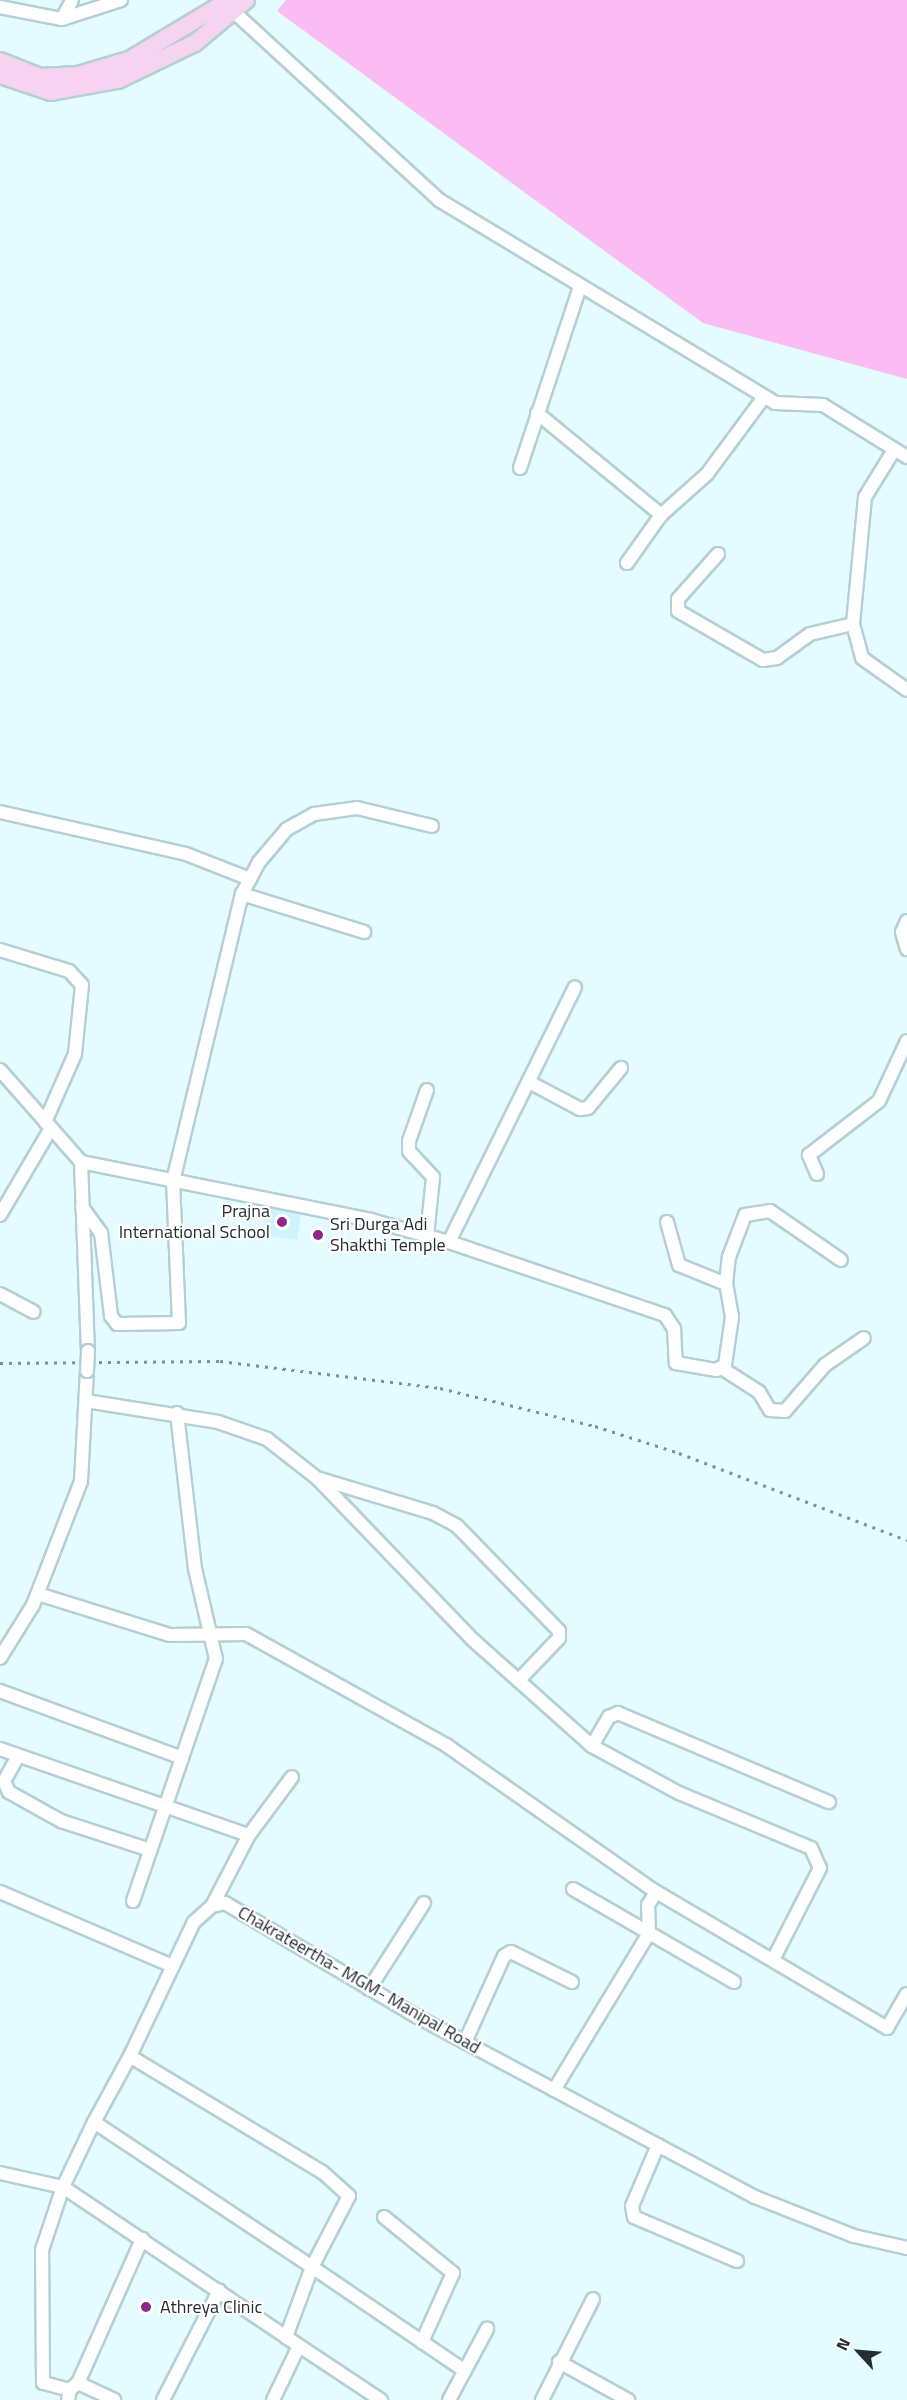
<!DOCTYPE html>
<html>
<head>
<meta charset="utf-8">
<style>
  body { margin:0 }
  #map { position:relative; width:907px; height:2400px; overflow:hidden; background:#e4fbff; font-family:"Titillium Web",sans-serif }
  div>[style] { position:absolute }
  .built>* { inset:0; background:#cff5fc }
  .green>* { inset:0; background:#fbbcf3 }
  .roads { filter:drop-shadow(2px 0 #b4d0d5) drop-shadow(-2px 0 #b4d0d5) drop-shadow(0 2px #b4d0d5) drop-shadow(0 -2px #b4d0d5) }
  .minor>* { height:12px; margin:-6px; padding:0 6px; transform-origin:6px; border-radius:6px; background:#fff }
  .major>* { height:16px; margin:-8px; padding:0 8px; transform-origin:8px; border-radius:8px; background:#f5d3f1 }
  .rail>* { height:3px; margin-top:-1.5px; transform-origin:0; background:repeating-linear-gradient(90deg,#7f9093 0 3px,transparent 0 9px) }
  .bridges { filter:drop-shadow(2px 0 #b4d0d5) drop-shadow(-2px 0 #b4d0d5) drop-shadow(0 2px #b4d0d5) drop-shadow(0 -2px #b4d0d5) }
  .minor-bridge>* { height:12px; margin:-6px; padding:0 6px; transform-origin:6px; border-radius:6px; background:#fff }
  .dots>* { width:16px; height:16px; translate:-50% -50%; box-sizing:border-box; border:3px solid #fff; border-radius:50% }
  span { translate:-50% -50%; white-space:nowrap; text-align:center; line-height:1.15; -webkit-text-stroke:4.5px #fff; paint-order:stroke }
  .poi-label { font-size:18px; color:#232e30 }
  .right { translate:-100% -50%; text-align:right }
  .left { translate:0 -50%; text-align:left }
  .street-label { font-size:18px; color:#232e30 }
  .north { position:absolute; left:829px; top:2322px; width:60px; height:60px; -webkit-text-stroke:4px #fff; paint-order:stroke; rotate:296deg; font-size:16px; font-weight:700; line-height:24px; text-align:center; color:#232e30 }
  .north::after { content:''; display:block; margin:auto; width:21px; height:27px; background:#232e30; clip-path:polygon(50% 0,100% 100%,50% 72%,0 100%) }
</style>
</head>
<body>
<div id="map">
  <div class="built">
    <i style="clip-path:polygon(267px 1204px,302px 1209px,297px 1240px,262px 1235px)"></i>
  </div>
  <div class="green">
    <i style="clip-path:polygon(286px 0,907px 0,907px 379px,703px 323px,277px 11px)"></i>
  </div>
  <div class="roads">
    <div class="minor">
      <i style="left:0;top:7px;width:63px;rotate:11deg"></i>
      <i style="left:62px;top:19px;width:62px;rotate:-17.9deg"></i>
      <i style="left:234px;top:12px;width:278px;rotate:42.5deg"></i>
      <i style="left:439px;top:200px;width:393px;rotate:31.1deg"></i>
      <i style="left:775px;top:403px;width:48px;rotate:2.4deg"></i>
      <i style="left:823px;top:405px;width:99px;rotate:31.8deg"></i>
      <i style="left:62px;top:19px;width:21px;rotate:-62deg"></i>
      <i style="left:537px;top:413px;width:161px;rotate:39.4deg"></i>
      <i style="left:894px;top:450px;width:55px;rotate:121.7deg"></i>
      <i style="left:865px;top:497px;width:128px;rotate:95.4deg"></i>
      <i style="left:853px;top:624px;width:35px;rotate:75deg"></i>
      <i style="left:862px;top:658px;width:55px;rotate:35.4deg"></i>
      <i style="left:520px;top:468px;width:191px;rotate:-71.7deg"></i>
      <i style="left:718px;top:554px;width:60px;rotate:131.6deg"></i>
      <i style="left:678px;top:599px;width:12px;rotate:90deg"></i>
      <i style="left:678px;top:611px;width:98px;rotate:30deg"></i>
      <i style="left:763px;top:660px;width:14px;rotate:-8deg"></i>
      <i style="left:777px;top:658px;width:41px;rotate:-36deg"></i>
      <i style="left:810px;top:634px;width:44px;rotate:-13.1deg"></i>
      <i style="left:627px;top:563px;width:59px;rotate:-54.7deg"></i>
      <i style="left:661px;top:515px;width:62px;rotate:-41.7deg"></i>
      <i style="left:707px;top:474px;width:96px;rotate:-53.5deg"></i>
      <i style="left:0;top:812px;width:191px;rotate:12.7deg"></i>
      <i style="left:186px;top:854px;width:69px;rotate:21.3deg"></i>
      <i style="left:242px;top:894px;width:128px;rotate:17.3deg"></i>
      <i style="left:907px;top:921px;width:12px;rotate:114deg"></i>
      <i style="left:902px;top:932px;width:18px;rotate:74deg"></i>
      <i style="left:0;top:950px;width:72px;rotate:16.9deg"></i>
      <i style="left:69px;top:971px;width:19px;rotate:47deg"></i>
      <i style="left:82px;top:985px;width:69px;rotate:95.8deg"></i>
      <i style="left:75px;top:1054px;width:74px;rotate:113.8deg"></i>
      <i style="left:0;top:1070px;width:123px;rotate:48.6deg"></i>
      <i style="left:81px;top:1162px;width:189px;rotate:87.9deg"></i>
      <i style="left:529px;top:1082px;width:58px;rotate:27.9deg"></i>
      <i style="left:580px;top:1109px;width:8px;rotate:-7deg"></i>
      <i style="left:588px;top:1108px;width:52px;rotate:-50.5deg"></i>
      <i style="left:81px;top:1162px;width:296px;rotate:11.3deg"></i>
      <i style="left:371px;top:1220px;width:81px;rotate:15.8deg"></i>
      <i style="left:449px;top:1242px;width:228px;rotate:18.7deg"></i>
      <i style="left:665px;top:1315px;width:17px;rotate:57deg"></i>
      <i style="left:674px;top:1329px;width:34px;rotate:87deg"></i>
      <i style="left:676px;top:1363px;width:41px;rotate:9.9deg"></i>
      <i style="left:716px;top:1370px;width:10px;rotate:-29deg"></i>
      <i style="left:725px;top:1365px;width:49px;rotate:-81.7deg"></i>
      <i style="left:732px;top:1317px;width:34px;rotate:-100deg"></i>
      <i style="left:726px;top:1284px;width:27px;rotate:-84deg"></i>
      <i style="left:729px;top:1257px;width:45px;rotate:-69.1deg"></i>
      <i style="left:745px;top:1215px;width:25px;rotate:-9deg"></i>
      <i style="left:770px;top:1211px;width:86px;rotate:34.6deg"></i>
      <i style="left:817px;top:1174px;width:21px;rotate:-113deg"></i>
      <i style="left:809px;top:1155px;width:88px;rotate:-37.6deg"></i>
      <i style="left:879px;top:1101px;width:66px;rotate:-65deg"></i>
      <i style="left:82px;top:1207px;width:32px;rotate:54deg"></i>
      <i style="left:101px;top:1233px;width:84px;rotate:83.1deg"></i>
      <i style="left:111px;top:1316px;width:10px;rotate:53deg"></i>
      <i style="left:117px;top:1324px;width:62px;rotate:-0.9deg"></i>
      <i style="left:179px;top:1323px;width:142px;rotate:-92.4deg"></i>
      <i style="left:173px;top:1181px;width:295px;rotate:-76.5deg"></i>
      <i style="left:242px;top:894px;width:36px;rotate:-62deg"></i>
      <i style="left:259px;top:862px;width:43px;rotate:-49.7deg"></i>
      <i style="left:287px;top:829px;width:31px;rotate:-29deg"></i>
      <i style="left:314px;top:814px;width:43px;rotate:-7.9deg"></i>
      <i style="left:357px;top:808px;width:77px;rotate:13.5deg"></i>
      <i style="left:0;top:1215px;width:101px;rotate:-59.6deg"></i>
      <i style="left:667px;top:1222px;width:45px;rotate:74.4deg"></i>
      <i style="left:679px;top:1265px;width:51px;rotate:22deg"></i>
      <i style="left:427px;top:1236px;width:59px;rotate:-84.2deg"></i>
      <i style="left:433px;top:1177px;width:35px;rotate:-133deg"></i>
      <i style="left:409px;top:1151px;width:10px;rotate:-90deg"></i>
      <i style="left:409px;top:1141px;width:54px;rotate:-70.6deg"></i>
      <i style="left:449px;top:1242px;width:284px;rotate:-63.7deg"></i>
      <i style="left:0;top:1294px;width:38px;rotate:28deg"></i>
      <i style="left:723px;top:1369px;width:43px;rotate:32.6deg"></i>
      <i style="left:759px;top:1392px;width:21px;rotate:59deg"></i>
      <i style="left:770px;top:1410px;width:15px;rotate:4deg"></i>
      <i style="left:785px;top:1411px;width:61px;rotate:-49deg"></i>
      <i style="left:825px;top:1365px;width:47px;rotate:-34.7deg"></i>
      <i style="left:86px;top:1401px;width:134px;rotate:9deg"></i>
      <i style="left:218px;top:1422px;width:52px;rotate:19.1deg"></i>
      <i style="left:267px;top:1439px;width:65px;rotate:38.1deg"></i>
      <i style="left:318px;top:1479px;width:223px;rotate:46.1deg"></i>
      <i style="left:473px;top:1640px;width:159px;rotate:41.7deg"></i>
      <i style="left:592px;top:1746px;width:99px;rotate:28.4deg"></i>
      <i style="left:679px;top:1793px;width:143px;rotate:22.6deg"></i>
      <i style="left:811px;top:1848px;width:22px;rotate:66deg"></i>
      <i style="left:820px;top:1868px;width:103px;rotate:117.1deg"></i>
      <i style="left:320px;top:1479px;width:118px;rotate:16.7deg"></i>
      <i style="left:433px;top:1513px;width:27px;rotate:28deg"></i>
      <i style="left:457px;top:1526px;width:146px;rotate:45.8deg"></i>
      <i style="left:559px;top:1631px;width:7px;rotate:90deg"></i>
      <i style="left:559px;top:1638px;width:59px;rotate:133.6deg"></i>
      <i style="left:38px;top:1594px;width:138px;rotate:17.3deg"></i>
      <i style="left:170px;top:1635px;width:76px;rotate:-0.8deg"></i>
      <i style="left:246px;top:1634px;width:229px;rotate:29deg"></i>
      <i style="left:446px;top:1745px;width:253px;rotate:35deg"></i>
      <i style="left:653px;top:1890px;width:272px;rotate:30.5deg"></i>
      <i style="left:887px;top:2028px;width:39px;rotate:-60deg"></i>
      <i style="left:0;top:1658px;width:62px;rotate:-58.1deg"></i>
      <i style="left:33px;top:1605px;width:133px;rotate:-68.8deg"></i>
      <i style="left:81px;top:1481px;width:110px;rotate:-86.9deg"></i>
      <i style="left:0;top:1691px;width:194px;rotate:20.2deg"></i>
      <i style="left:592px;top:1746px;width:34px;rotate:-60deg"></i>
      <i style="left:609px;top:1717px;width:10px;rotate:-24deg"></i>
      <i style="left:618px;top:1713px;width:229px;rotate:22.9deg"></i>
      <i style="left:0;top:1749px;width:263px;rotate:19.1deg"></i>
      <i style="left:18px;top:1756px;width:29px;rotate:119deg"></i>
      <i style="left:4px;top:1781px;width:12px;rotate:66deg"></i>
      <i style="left:9px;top:1792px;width:60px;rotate:29.1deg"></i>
      <i style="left:61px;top:1821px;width:94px;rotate:18deg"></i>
      <i style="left:573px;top:1889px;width:186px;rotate:30deg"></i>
      <i style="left:0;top:1892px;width:188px;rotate:23.2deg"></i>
      <i style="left:133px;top:1901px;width:256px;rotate:-71.1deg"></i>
      <i style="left:216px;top:1659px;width:92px;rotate:-103.1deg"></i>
      <i style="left:195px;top:1569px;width:157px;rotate:-96.6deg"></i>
      <i style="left:212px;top:1906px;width:80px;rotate:-62.5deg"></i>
      <i style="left:249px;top:1835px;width:72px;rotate:-53.4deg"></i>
      <i style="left:369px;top:1989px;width:102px;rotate:-57.4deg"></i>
      <i style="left:465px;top:2042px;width:94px;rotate:-65.6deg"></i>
      <i style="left:504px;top:1956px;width:8px;rotate:-30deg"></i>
      <i style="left:511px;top:1952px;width:68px;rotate:26.2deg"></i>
      <i style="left:554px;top:2090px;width:184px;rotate:-58.8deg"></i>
      <i style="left:649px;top:1933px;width:28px;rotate:-92deg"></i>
      <i style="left:648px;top:1905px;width:15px;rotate:-58deg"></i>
      <i style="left:94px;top:2122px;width:75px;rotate:-61.4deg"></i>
      <i style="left:658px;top:2145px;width:66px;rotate:113.1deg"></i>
      <i style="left:632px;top:2206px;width:11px;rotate:80deg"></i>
      <i style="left:634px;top:2217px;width:112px;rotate:23.1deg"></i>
      <i style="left:0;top:2173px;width:65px;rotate:12.5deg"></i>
      <i style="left:63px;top:2187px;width:72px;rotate:-64.5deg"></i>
      <i style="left:94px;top:2122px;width:262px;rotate:33.6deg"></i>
      <i style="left:312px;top:2267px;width:80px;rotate:-62.5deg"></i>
      <i style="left:349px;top:2196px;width:36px;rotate:-138deg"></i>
      <i style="left:322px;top:2172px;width:224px;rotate:-148.9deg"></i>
      <i style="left:130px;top:2056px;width:148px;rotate:-64.5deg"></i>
      <i style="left:194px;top:1922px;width:24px;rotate:-42deg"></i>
      <i style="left:212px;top:1906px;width:13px;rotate:-13deg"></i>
      <i style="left:225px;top:1903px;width:222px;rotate:30.6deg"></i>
      <i style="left:416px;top:2016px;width:384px;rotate:28.1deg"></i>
      <i style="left:755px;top:2197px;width:106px;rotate:21.5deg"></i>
      <i style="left:854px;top:2236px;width:54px;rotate:12.8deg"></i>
      <i style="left:384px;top:2217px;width:89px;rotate:39.1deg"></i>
      <i style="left:453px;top:2273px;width:76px;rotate:114.2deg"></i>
      <i style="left:286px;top:2337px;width:114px;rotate:33.6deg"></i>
      <i style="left:559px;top:2362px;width:79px;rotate:28.8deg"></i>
      <i style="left:78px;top:2383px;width:158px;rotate:-66deg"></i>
      <i style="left:73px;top:2387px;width:6px;rotate:-39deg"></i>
      <i style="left:78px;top:2383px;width:40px;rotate:25deg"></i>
      <i style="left:68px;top:2400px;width:10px;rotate:-79deg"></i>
      <i style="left:70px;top:2390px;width:28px;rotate:-165deg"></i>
      <i style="left:43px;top:2383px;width:133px;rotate:-90.4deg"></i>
      <i style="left:42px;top:2250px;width:66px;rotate:-71.6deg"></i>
      <i style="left:63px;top:2187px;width:269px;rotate:33.9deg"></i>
      <i style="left:286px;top:2337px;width:75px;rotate:-69.6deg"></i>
      <i style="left:312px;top:2267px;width:185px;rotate:34.2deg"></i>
      <i style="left:163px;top:2400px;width:123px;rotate:-62.8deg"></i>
      <i style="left:273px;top:2400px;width:60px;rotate:-64.3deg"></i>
      <i style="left:449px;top:2400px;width:81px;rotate:-61.8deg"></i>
      <i style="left:542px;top:2400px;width:113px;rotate:-63.2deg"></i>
    </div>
    <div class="major">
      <i style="left:0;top:61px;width:43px;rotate:21.8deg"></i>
      <i style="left:40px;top:77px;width:38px;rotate:-3deg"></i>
      <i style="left:78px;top:75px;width:53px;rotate:-16.4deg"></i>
      <i style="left:129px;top:60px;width:117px;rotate:-31deg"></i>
      <i style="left:0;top:75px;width:54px;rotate:18.4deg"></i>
      <i style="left:51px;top:92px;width:68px;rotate:-10.2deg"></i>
      <i style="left:118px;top:80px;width:85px;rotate:-25.7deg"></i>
      <i style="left:195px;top:43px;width:67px;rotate:-40.1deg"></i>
    </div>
  </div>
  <div class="rail">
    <i style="left:0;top:1363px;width:220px;rotate:-0.5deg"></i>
    <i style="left:220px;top:1361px;width:222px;rotate:7deg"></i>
    <i style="left:440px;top:1388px;width:160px;rotate:13.8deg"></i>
    <i style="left:595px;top:1426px;width:88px;rotate:17.8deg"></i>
    <i style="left:679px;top:1453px;width:244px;rotate:20.9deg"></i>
  </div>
  <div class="bridges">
    <div class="minor-bridge">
      <i style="left:87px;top:1371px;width:20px;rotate:-87deg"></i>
    </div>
  </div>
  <div class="dots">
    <i style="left:282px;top:1222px;background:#91268a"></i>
    <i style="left:318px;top:1235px;background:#91268a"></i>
    <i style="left:146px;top:2307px;background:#91268a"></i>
  </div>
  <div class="poi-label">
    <span class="right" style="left:270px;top:1222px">Prajna<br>International School</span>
    <span class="left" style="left:330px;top:1235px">Sri Durga Adi<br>Shakthi Temple</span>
    <span class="left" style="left:160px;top:2307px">Athreya Clinic</span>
  </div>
  <div class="street-label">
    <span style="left:359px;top:1980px;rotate:30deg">Chakrateertha- MGM- Manipal Road</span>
  </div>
  <div class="north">N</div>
</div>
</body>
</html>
